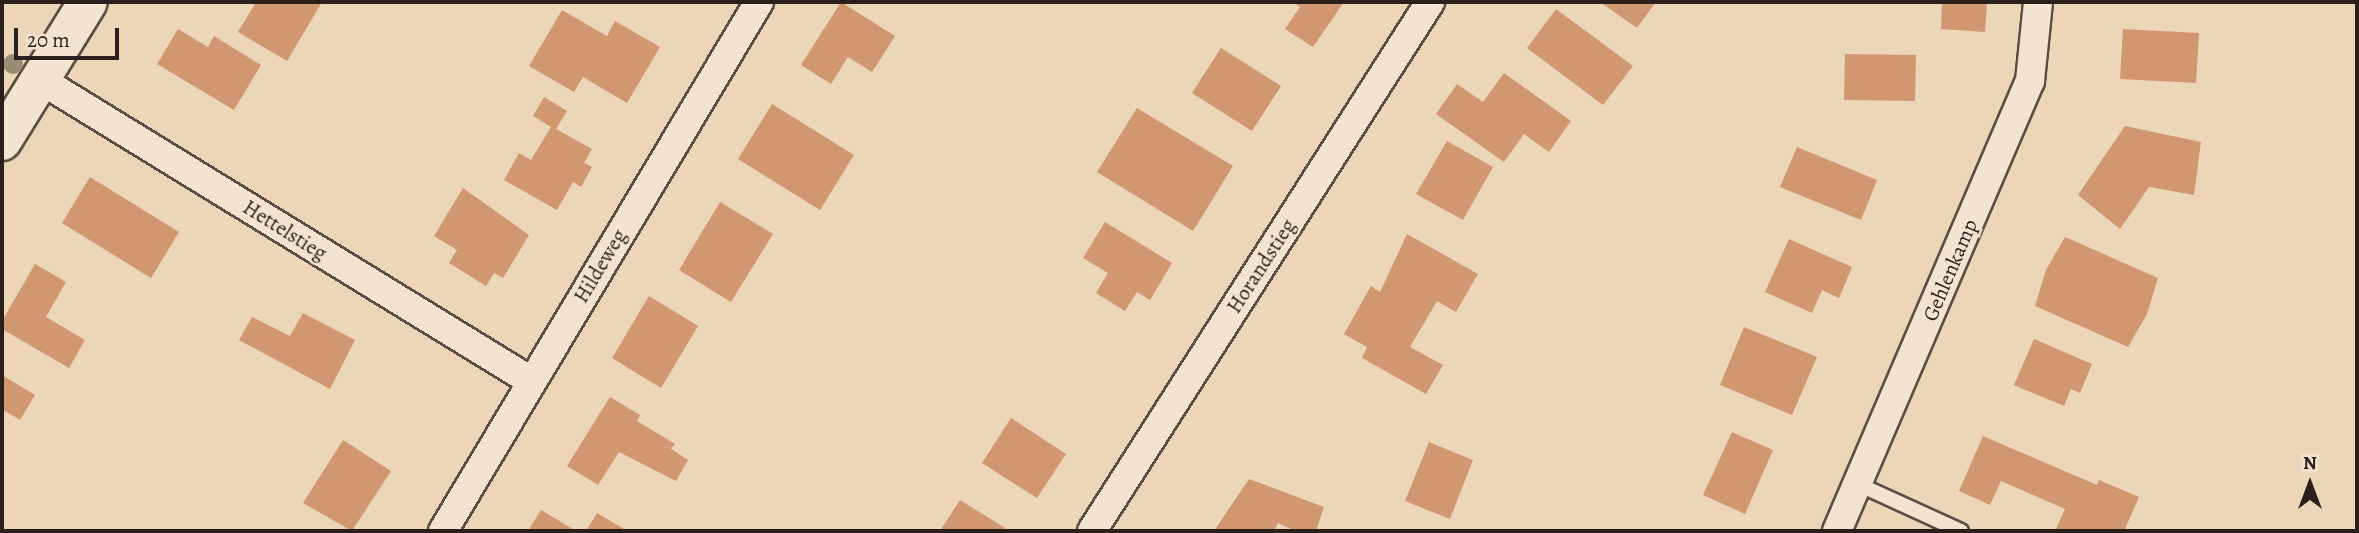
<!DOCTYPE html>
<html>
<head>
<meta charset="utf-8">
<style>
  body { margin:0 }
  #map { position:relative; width:2359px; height:533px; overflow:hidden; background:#ecd6b8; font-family:Alegreya,serif }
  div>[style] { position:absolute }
  .building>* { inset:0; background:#d09770 }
  .roads { filter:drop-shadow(2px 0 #5b4d42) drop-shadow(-2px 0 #5b4d42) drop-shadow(0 2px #5b4d42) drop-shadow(0 -2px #5b4d42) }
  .lane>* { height:14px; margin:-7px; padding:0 7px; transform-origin:7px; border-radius:7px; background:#f3e4d1 }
  .street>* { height:28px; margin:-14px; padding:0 14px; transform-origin:14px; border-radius:14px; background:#f3e4d1 }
  .secondary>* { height:38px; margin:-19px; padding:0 19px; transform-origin:19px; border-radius:19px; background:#f3e4d1 }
  .trees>* { width:20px; height:20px; margin:-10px; border-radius:50%; background:#9a8b74 }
  span { translate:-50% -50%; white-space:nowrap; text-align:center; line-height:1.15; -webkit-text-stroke:5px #f3e4d1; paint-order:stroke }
  .street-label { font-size:21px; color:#2b1f1b }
  .frame { position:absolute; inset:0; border:4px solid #2b1f1b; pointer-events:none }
  .north { position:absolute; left:2275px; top:449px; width:70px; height:70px; -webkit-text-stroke:5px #f3e4d1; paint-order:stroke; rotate:0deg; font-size:19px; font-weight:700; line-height:28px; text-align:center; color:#2b1f1b }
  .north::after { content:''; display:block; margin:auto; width:24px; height:32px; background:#2b1f1b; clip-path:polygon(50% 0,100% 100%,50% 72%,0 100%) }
  .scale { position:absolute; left:14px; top:28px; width:105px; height:32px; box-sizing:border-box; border:4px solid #2b1f1b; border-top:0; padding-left:9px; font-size:21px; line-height:24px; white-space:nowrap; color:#2b1f1b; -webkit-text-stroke:5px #f3e4d1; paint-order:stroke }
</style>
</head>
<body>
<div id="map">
  <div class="building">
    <i style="clip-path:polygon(256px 2px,322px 2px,287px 61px,238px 32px)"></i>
    <i style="clip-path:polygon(841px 2px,895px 36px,872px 72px,848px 57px,831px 84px,801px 65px)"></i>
    <i style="clip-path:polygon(1293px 2px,1344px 2px,1313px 47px,1285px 29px,1300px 7px)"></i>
    <i style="clip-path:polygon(1600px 2px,1656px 2px,1637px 28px)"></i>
    <i style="clip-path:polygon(1942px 2px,1987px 2px,1985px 32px,1941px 29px)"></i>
    <i style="clip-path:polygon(1556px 9px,1633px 66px,1603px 105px,1527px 48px)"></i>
    <i style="clip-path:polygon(562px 10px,607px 36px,615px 21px,660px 47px,627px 103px,583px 77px,574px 92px,529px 66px)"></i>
    <i style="clip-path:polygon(178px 29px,208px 47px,214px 36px,261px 65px,234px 110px,157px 64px)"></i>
    <i style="clip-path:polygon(2123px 29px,2199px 33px,2196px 83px,2120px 79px)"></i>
    <i style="clip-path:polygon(1221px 48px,1281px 86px,1252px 131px,1192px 93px)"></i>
    <i style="clip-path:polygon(1845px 54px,1916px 55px,1915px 101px,1844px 100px)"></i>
    <i style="clip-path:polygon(1504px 73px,1571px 121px,1549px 152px,1524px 134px,1504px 162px,1436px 114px,1457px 84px,1483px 102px)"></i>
    <i style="clip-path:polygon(544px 97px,567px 111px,556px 129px,592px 149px,584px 163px,592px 167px,581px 187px,573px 182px,557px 210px,504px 180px,519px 153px,531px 160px,551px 127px,533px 116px)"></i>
    <i style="clip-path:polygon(772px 104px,854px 155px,820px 210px,738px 159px)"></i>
    <i style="clip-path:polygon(1137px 108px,1233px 166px,1193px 231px,1097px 172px)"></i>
    <i style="clip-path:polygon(2125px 126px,2201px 142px,2194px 195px,2149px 187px,2120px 229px,2078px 195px)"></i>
    <i style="clip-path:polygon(1447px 141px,1493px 167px,1463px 220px,1416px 194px)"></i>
    <i style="clip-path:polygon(1797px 147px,1877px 180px,1861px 220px,1780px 187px)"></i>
    <i style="clip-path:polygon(90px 177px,179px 232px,151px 278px,62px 223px)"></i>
    <i style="clip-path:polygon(463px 188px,529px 235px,503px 278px,494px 273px,486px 286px,449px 263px,457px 250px,434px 236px)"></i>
    <i style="clip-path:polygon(720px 202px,773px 234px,731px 302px,679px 270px)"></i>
    <i style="clip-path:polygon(1105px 222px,1172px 263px,1150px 300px,1137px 292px,1125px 311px,1096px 293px,1108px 273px,1083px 258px)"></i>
    <i style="clip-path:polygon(1407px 234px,1478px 274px,1456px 312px,1437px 301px,1410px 347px,1443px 365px,1426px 394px,1362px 358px,1367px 347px,1344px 334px,1371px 286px,1380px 292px)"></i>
    <i style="clip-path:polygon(2065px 237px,2158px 278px,2147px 314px,2128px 347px,2035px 306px,2046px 270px)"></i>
    <i style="clip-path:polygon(1789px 239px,1852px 267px,1839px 298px,1822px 290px,1812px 313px,1765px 292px)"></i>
    <i style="clip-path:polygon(35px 264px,66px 282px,46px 317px,85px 340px,69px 368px,2px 329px,2px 321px)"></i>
    <i style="clip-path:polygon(649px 296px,698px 326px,661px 388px,612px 358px)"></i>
    <i style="clip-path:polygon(303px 313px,355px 340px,330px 389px,239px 340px,252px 317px,290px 336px)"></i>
    <i style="clip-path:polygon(1744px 327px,1817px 357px,1792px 415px,1720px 385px)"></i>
    <i style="clip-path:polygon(2034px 339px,2092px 364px,2080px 393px,2071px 389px,2064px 406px,2014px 385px)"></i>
    <i style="clip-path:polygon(2px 375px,35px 395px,20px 420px,2px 409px)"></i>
    <i style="clip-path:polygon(610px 397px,640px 415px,637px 421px,675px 444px,671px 449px,688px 460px,676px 481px,619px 452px,598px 485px,567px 466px)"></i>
    <i style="clip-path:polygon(1011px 418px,1066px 454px,1037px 498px,982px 463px)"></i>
    <i style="clip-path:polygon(1732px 432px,1773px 450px,1745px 514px,1703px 495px)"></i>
    <i style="clip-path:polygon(1983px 436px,2097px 485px,2099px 480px,2139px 497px,2124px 531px,2055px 531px,2065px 509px,2001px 481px,1990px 505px,1959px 491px)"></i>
    <i style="clip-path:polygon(343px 440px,391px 471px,352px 531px,303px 503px)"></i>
    <i style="clip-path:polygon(1429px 442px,1473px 460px,1450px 519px,1405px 501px)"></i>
    <i style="clip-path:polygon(1249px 479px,1324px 507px,1316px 531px,1295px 531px,1278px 523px,1274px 531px,1214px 531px)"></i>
    <i style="clip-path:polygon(960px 500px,1005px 528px,1003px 531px,940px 531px)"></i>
    <i style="clip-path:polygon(541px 510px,576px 531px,528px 531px)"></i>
    <i style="clip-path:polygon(597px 513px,624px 529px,623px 531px,586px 531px)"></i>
  </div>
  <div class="roads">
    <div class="lane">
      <i style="left:1860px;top:485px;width:111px;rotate:24.5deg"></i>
    </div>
    <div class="street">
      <i style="left:39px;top:79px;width:577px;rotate:31.54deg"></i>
      <i style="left:443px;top:531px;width:616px;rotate:-59.15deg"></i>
      <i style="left:1092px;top:531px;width:628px;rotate:-57.42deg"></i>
      <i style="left:1837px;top:531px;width:490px;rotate:-66.8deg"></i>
      <i style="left:2030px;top:81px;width:79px;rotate:-84.2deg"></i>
    </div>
    <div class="secondary">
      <i style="left:2px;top:141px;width:163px;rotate:-58.3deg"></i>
    </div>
  </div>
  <div class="trees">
    <i style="left:13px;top:64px"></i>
  </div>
  <div class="street-label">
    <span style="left:285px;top:230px;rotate:32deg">Hettelstieg</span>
    <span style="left:600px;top:266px;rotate:-59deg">Hildeweg</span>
    <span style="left:1261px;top:266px;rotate:-57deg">Horandstieg</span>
    <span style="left:1950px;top:270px;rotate:-67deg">Gehlenkamp</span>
  </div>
  <div class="frame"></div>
  <div class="north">N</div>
  <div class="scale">20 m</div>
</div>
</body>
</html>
